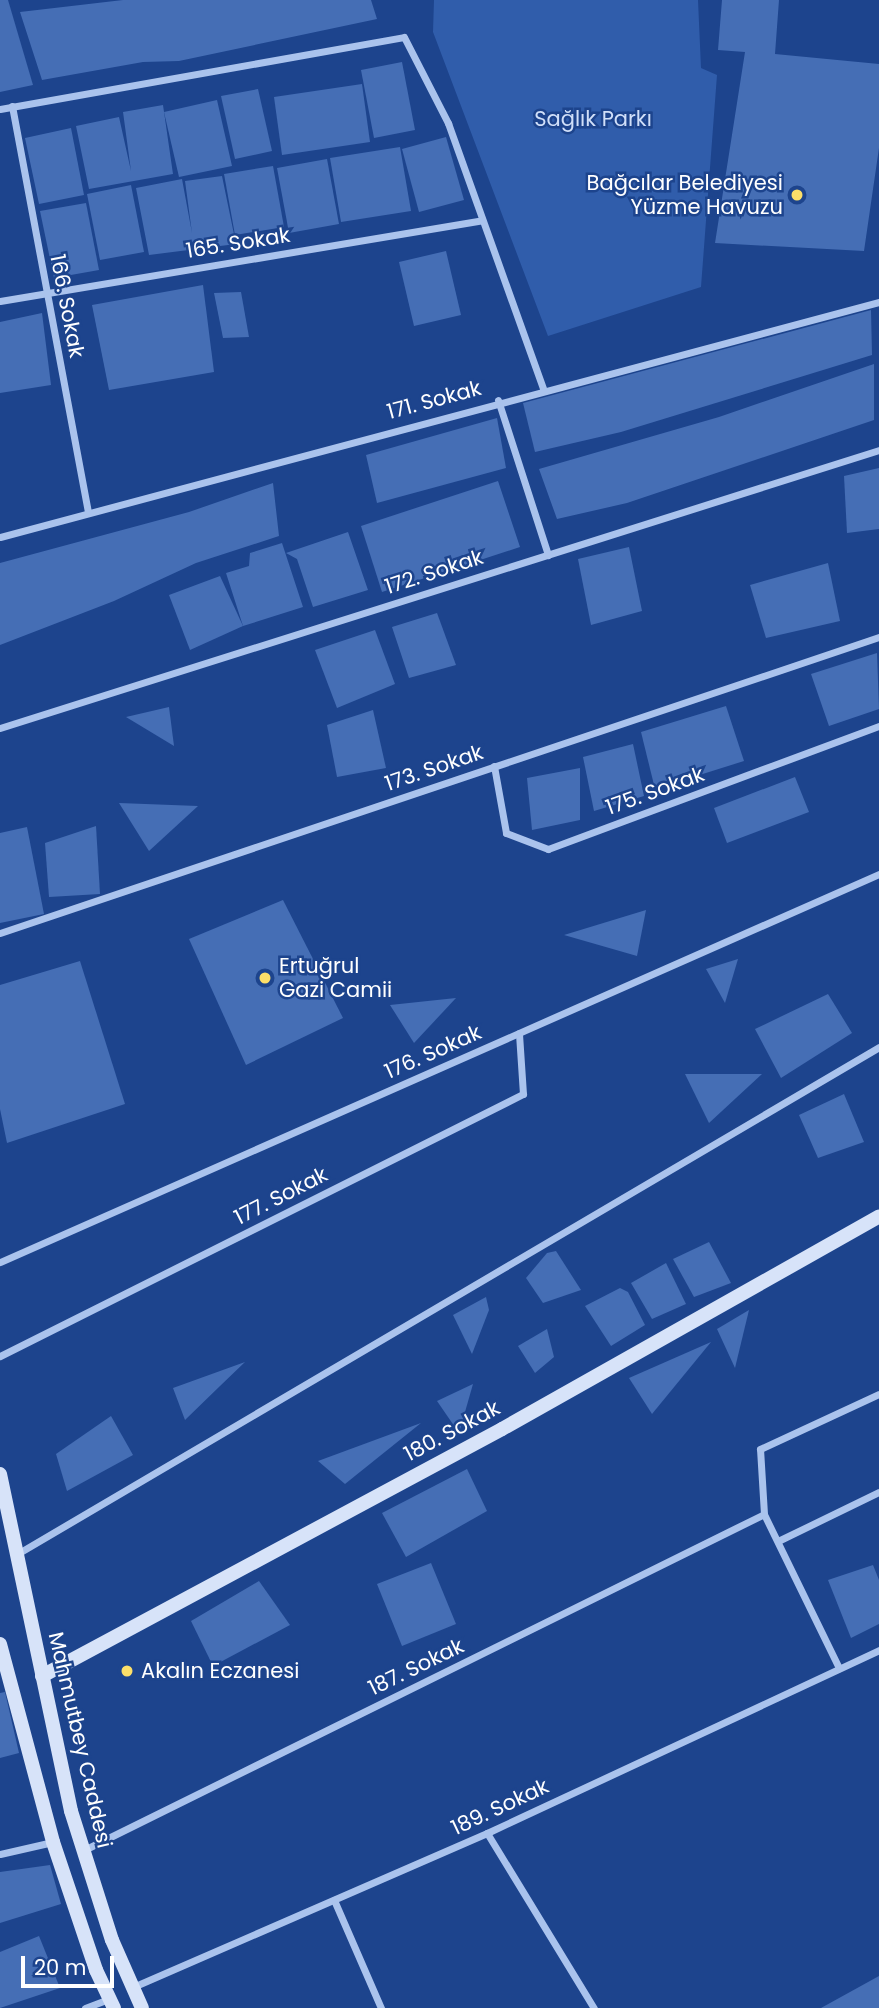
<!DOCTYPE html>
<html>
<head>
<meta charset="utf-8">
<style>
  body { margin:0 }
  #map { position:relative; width:879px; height:2008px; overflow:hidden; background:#1d448d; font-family:Poppins,sans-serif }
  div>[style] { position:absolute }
  .green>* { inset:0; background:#305dab }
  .building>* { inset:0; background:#456eb5 }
  .street>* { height:7px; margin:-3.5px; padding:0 3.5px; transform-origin:3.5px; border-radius:3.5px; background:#aac3ed }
  .secondary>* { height:14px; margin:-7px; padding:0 7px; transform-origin:7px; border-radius:7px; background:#d7e3f9 }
  .dots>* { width:19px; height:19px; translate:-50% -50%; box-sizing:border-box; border:4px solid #1d448d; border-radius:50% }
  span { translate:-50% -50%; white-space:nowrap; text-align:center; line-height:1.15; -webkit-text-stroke:5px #1d448d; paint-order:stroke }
  .park-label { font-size:21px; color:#d0dff9 }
  .poi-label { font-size:21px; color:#fff }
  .right { translate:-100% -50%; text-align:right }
  .left { translate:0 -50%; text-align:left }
  .street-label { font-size:21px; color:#fff }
  .scale { position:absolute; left:21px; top:1956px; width:93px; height:32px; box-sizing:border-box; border:4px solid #fff; border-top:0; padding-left:9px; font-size:21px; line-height:24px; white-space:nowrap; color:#fff; -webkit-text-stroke:5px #1d448d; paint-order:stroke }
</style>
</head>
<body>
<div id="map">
  <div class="green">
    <i style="clip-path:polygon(434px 0,698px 0,701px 68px,717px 75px,701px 287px,548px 336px,433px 32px)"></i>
  </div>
  <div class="building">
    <i style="clip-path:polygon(0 0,8px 0,33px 85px,0 92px)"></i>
    <i style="clip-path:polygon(123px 0,371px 0,377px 19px,179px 61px,143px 62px,42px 80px,20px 12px)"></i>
    <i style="clip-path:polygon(722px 0,779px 0,775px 54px,879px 64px,879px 148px,864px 251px,715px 243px,745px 52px,718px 50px)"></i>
    <i style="clip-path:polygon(402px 62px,415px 130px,374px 138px,361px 70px)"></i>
    <i style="clip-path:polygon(362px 84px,370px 142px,282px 155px,274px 97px)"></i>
    <i style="clip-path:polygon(258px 89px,272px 151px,235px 159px,221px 96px)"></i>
    <i style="clip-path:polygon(217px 100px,232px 166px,179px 177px,164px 112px)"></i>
    <i style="clip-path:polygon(163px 105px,173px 174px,89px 189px,76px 126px,119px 117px,131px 171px,123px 112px)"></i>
    <i style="clip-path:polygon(71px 128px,84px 195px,39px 204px,25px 138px)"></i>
    <i style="clip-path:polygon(446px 137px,464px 200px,419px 212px,402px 149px)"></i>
    <i style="clip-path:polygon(400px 147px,411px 211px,341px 222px,330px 158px)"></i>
    <i style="clip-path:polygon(327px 159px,339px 224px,289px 233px,277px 168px)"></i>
    <i style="clip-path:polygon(273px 166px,284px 227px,235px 235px,224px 174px)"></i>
    <i style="clip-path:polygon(222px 176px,236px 244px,149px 255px,136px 188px,182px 179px,192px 233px,185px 181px)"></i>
    <i style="clip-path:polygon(131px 185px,144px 252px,100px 260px,87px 194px)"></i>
    <i style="clip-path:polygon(86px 203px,99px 270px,54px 278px,40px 211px)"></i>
    <i style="clip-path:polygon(446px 251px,461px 315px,414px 326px,399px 262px)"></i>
    <i style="clip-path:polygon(203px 285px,214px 372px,109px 390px,92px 305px)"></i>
    <i style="clip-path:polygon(241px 292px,249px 337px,223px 338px,214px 293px)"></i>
    <i style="clip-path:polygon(871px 310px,872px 355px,621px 432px,535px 452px,523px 403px)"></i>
    <i style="clip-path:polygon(42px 313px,51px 385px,0 393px,0 322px)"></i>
    <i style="clip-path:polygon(874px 364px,874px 420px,627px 503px,557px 519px,539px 469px,719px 417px)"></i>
    <i style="clip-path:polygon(497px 418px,506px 468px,377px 503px,366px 455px)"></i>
    <i style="clip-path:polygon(879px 468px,879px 529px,847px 533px,844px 476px)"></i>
    <i style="clip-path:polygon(498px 481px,520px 547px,382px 592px,361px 526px)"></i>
    <i style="clip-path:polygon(273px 483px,279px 536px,196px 563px,114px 601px,0 645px,0 563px,189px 512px)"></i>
    <i style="clip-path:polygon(348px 532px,368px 590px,313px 607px,297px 559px,286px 553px)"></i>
    <i style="clip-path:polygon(282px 543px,303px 607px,243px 626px,226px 573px,249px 566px,250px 553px)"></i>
    <i style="clip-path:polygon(629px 547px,642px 611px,591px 625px,578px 559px)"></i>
    <i style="clip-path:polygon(828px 563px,840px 621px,766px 638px,750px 585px)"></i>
    <i style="clip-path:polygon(220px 576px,243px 626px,190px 650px,169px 595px)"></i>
    <i style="clip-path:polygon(437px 613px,456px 665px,409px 678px,392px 627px)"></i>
    <i style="clip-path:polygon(375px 630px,395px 684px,337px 708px,315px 650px)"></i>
    <i style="clip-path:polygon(877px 653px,879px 709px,829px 726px,811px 674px)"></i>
    <i style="clip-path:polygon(726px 706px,744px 761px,655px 789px,641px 732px)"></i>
    <i style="clip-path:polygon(169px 707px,174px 746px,126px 717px)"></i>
    <i style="clip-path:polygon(373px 710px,386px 768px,337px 777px,327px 725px)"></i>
    <i style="clip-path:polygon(633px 744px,644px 796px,594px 811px,583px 757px)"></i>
    <i style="clip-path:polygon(580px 768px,580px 820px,532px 830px,527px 778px)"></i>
    <i style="clip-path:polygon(795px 777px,809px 812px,727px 843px,714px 808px)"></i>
    <i style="clip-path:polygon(119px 803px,198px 806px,149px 851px)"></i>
    <i style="clip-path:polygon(96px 826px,100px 894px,49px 897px,45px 843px)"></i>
    <i style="clip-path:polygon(27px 827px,44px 914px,0 923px,0 833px)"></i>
    <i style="clip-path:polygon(283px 900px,343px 1018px,246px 1065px,189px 939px)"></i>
    <i style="clip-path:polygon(646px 910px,637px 956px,564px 935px)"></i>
    <i style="clip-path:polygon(738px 959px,725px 1003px,706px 969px)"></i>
    <i style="clip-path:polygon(80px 961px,125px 1104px,7px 1143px,0 1109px,0 985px)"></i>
    <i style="clip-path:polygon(828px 994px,852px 1033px,781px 1078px,755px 1029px)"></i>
    <i style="clip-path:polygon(456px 998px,414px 1043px,390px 1005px)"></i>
    <i style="clip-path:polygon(685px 1074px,762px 1074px,709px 1123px)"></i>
    <i style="clip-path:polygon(844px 1094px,864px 1142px,818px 1158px,799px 1115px)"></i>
    <i style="clip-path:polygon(709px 1242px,731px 1283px,694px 1297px,673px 1259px)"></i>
    <i style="clip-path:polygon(556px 1251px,581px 1290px,543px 1303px,526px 1278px,547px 1253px)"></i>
    <i style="clip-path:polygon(666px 1263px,686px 1304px,652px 1319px,631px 1283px)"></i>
    <i style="clip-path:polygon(620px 1288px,628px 1292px,645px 1325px,611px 1346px,585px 1306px)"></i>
    <i style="clip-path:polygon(486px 1297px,489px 1310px,472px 1354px,453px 1315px)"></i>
    <i style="clip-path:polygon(749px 1310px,735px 1368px,717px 1329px)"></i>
    <i style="clip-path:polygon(547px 1329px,554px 1357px,535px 1373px,518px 1346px)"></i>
    <i style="clip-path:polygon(711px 1342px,652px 1414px,629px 1378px)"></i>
    <i style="clip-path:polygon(245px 1362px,220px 1386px,185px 1420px,173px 1388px)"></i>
    <i style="clip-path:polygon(473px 1384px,459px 1433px,437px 1401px)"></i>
    <i style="clip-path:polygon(111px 1416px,133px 1455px,67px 1491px,56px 1454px)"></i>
    <i style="clip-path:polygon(421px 1423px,345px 1484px,318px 1461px)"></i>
    <i style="clip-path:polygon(467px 1469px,487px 1511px,406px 1557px,382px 1513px)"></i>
    <i style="clip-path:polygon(431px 1563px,456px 1624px,402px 1646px,377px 1584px)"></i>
    <i style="clip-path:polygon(873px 1565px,879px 1580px,879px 1624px,851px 1638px,828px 1580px)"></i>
    <i style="clip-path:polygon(259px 1581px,290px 1625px,213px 1666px,191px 1621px)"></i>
    <i style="clip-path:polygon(5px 1692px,19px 1753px,0 1758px,0 1693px)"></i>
    <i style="clip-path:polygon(50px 1865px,61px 1904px,0 1923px,0 1872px)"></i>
    <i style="clip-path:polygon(39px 1936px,60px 1988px,0 2008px,0 1952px)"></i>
    <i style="clip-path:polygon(879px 1976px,879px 2008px,821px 2008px)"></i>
  </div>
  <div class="street">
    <i style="left:12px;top:106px;width:414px;rotate:79.4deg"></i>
    <i style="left:0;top:109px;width:410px;rotate:-10.1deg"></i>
    <i style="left:404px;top:37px;width:97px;rotate:62.9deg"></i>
    <i style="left:448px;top:123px;width:282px;rotate:70.3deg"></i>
    <i style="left:0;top:301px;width:489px;rotate:-9.5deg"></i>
    <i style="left:498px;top:400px;width:163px;rotate:72.1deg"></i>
    <i style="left:0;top:537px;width:910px;rotate:-14.97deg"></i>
    <i style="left:0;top:728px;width:922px;rotate:-17.55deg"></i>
    <i style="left:494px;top:766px;width:68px;rotate:79.8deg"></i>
    <i style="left:506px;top:833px;width:45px;rotate:20.9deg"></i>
    <i style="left:548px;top:849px;width:353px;rotate:-20.4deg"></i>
    <i style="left:0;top:933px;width:928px;rotate:-18.61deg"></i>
    <i style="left:0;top:1262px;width:961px;rotate:-23.82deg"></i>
    <i style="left:0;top:1356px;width:585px;rotate:-26.61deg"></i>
    <i style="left:523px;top:1094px;width:61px;rotate:-93.8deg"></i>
    <i style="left:780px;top:1540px;width:110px;rotate:-25.9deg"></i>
    <i style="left:17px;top:1554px;width:1000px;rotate:-30.46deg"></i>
    <i style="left:839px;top:1668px;width:171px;rotate:-116deg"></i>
    <i style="left:764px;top:1514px;width:65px;rotate:-93.5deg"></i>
    <i style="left:760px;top:1449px;width:131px;rotate:-24.8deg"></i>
    <i style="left:487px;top:1833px;width:205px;rotate:58.6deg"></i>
    <i style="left:84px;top:1850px;width:758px;rotate:-26.29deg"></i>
    <i style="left:0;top:1854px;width:54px;rotate:-12.8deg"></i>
    <i style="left:334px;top:1900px;width:118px;rotate:66.5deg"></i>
    <i style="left:133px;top:1987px;width:386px;rotate:-23.5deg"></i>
    <i style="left:487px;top:1833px;width:433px;rotate:-25deg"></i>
    <i style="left:85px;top:2008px;width:26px;rotate:-21deg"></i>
  </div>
  <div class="secondary">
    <i style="left:0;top:1474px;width:344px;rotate:78.1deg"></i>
    <i style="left:71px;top:1811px;width:135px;rotate:72.4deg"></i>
    <i style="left:112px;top:1940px;width:74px;rotate:66.2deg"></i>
    <i style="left:0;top:1644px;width:205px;rotate:75deg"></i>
    <i style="left:53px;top:1842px;width:135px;rotate:71.4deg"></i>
    <i style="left:96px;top:1970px;width:42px;rotate:64.7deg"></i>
    <i style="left:42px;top:1676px;width:522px;rotate:-28.23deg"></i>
    <i style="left:502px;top:1429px;width:433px;rotate:-29.4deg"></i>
  </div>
  <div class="dots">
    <i style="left:797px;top:195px;background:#fcdf69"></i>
    <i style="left:265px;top:978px;background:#fcdf69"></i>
    <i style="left:127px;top:1671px;background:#fcdf69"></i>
  </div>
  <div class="park-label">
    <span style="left:593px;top:119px">Sağlık Parkı</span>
  </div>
  <div class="poi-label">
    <span class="right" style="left:783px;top:195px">Bağcılar Belediyesi<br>Yüzme Havuzu</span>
    <span class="left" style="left:279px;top:978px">Ertuğrul<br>Gazi Camii</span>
    <span class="left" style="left:141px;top:1671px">Akalın Eczanesi</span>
  </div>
  <div class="street-label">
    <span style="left:238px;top:243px;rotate:-9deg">165. Sokak</span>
    <span style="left:67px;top:306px;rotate:79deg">166. Sokak</span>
    <span style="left:434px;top:400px;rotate:-15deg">171. Sokak</span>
    <span style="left:434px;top:572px;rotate:-18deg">172. Sokak</span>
    <span style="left:434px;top:768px;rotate:-19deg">173. Sokak</span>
    <span style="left:655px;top:791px;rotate:-20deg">175. Sokak</span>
    <span style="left:433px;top:1052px;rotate:-24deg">176. Sokak</span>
    <span style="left:281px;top:1196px;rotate:-27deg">177. Sokak</span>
    <span style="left:452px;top:1431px;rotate:-28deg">180. Sokak</span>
    <span style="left:416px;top:1667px;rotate:-26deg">187. Sokak</span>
    <span style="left:80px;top:1740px;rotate:77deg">Mahmutbey Caddesi</span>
    <span style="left:500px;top:1807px;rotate:-25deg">189. Sokak</span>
  </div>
  <div class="scale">20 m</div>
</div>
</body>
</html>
